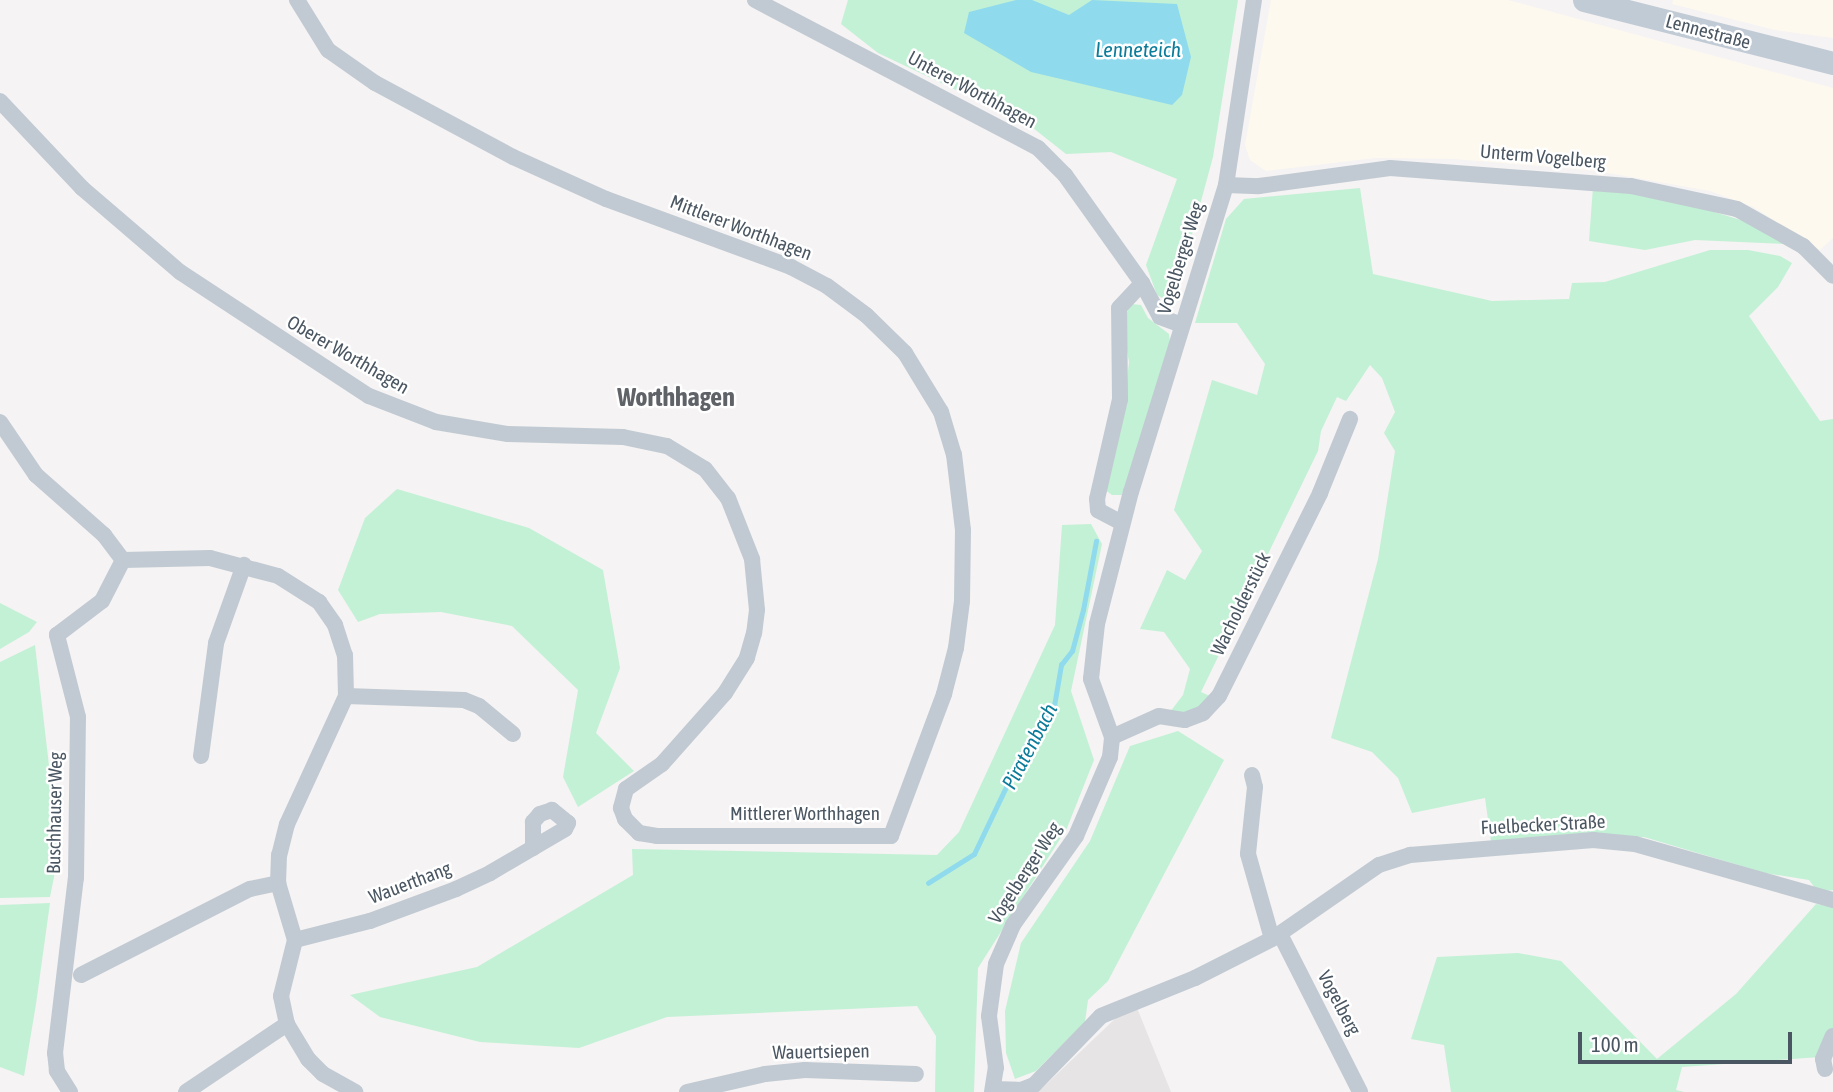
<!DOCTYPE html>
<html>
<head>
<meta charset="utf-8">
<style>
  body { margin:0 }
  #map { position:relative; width:1833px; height:1092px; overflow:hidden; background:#f5f3f3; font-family:"Asap Condensed",sans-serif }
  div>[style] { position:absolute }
  .commercial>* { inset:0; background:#fdf9ef }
  .education>* { inset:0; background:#e6e4e5 }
  .green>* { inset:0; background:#c3f1d5 }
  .water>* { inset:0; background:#90daee }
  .stream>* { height:4.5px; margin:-2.25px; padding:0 2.25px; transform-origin:2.25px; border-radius:2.25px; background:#90daee }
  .minor>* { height:16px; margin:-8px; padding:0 8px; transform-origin:8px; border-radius:8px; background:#c1cad2 }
  .secondary>* { height:23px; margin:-11.5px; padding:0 11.5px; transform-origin:11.5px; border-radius:11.5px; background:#c1cbd6 }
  span { translate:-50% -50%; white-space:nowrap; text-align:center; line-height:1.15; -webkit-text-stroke:5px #fff; paint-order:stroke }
  .street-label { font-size:19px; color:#4a5661 }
  .water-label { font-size:21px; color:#0c7c9b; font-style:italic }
  .district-label { font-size:26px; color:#5f6368; font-weight:700 }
  .scale { position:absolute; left:1578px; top:1032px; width:214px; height:32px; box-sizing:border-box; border:4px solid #4a5661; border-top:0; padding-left:9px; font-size:21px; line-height:24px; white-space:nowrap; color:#4a5661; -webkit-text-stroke:5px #fff; paint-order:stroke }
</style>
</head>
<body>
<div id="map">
  <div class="commercial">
    <i style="clip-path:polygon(1271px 0,1508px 0,1833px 88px,1833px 238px,1820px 250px,1753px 207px,1710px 191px,1597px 171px,1454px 159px,1375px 158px,1266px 171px,1250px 160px,1245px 145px)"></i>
    <i style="clip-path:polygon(1673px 0,1833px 0,1833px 38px,1775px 30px,1672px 4px)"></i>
  </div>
  <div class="education">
    <i style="clip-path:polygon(1137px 1008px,1171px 1092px,1038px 1092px,1118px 1016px)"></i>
  </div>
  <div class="green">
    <i style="clip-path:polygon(848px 0,1238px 0,1213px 157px,1173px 304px,1157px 295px,1146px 265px,1177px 179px,1111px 152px,1066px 154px,1028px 124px,878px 53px,841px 24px)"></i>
    <i style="clip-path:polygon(1593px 187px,1678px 201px,1744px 221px,1784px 244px,1695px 240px,1645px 250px,1589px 241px)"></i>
    <i style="clip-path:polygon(1360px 188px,1373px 274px,1492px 301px,1569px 299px,1572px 283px,1605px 282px,1710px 250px,1748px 250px,1780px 256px,1792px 263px,1778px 287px,1749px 316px,1820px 421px,1833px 419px,1833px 890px,1818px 892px,1809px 880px,1765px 873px,1644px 837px,1491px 841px,1485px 798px,1412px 813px,1398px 778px,1372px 752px,1331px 738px,1378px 559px,1395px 451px,1384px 433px,1395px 412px,1382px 378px,1370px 365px,1346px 401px,1337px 397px,1321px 431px,1318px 451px,1201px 692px,1212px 697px,1188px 714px,1170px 712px,1183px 695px,1190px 669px,1164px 632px,1140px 629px,1167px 570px,1185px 580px,1202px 551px,1174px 510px,1212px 380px,1257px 395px,1265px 364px,1237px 323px,1195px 323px,1226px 219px,1244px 199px)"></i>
    <i style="clip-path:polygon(1131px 304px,1141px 305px,1148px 318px,1169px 334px,1171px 351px,1122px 495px,1112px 495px,1104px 489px,1126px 390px,1129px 362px,1122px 323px)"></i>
    <i style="clip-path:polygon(397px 489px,529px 528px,603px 570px,620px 668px,596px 733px,634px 771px,578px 807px,563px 777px,578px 690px,512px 626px,441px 612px,380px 614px,358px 622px,338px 590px,365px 518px)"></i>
    <i style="clip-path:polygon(1091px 524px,1102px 544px,1071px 691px,1094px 760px,1067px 828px,978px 968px,974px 1092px,935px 1092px,936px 1036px,917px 1006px,667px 1017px,579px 1048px,480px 1042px,380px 1017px,350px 995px,477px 967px,633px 875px,632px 849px,937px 855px,959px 832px,1055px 625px,1062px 525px)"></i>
    <i style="clip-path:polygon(0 603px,37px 622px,29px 632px,0 649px)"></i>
    <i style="clip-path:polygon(35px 645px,59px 852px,50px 897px,0 898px,0 662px)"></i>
    <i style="clip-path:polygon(1178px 731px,1224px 760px,1108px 981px,1088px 1000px,1085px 1022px,1036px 1071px,1015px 1079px,1006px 1053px,1005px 1011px,1021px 943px,1090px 841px,1130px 746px)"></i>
    <i style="clip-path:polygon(50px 903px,36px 1004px,24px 1076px,0 1067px,0 905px)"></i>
    <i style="clip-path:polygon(1816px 904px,1833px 907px,1833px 1028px,1820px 1057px,1682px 1067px,1676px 1090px,1684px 1092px,1451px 1092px,1444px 1045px,1411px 1039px,1437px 957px,1518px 953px,1561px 961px,1657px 1059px,1736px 994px)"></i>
  </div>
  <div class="water">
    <i style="clip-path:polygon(1016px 0,1032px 0,1069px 15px,1092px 0,1177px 4px,1191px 57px,1182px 95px,1172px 105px,1031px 72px,964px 33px,969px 12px)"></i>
  </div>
  <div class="stream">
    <i style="left:928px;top:883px;width:54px;rotate:-32.2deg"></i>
    <i style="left:974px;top:854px;width:125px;rotate:-64.5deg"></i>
    <i style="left:1028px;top:741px;width:44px;rotate:-53.4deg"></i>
    <i style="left:1054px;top:706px;width:42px;rotate:-80.3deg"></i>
    <i style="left:1061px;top:665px;width:18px;rotate:-52deg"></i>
    <i style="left:1072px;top:651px;width:42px;rotate:-75deg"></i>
    <i style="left:1083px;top:610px;width:70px;rotate:-79.3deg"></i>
  </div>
  <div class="minor">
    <i style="left:755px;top:0;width:319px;rotate:27.6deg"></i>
    <i style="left:1038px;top:148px;width:38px;rotate:45deg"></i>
    <i style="left:1065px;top:175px;width:133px;rotate:54.5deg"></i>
    <i style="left:1142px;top:283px;width:38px;rotate:62deg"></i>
    <i style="left:1160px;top:317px;width:23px;rotate:20deg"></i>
    <i style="left:0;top:101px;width:120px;rotate:46.7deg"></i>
    <i style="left:82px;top:188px;width:129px;rotate:40.6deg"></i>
    <i style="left:180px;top:272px;width:226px;rotate:33.3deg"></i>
    <i style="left:369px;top:396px;width:72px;rotate:21.2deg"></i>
    <i style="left:436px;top:422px;width:73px;rotate:9.5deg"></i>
    <i style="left:508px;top:434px;width:115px;rotate:1.5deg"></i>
    <i style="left:623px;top:437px;width:45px;rotate:11.6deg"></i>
    <i style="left:667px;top:446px;width:44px;rotate:31.2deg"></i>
    <i style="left:705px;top:469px;width:37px;rotate:52deg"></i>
    <i style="left:728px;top:498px;width:66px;rotate:68.5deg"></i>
    <i style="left:752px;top:559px;width:51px;rotate:84.4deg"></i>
    <i style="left:757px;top:610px;width:23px;rotate:97deg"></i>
    <i style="left:754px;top:633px;width:26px;rotate:106deg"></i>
    <i style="left:747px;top:658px;width:41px;rotate:122.2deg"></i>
    <i style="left:725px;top:693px;width:95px;rotate:131.6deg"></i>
    <i style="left:662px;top:764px;width:44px;rotate:145.2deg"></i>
    <i style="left:626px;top:789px;width:20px;rotate:105deg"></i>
    <i style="left:621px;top:808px;width:12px;rotate:70deg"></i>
    <i style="left:625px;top:819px;width:20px;rotate:45deg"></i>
    <i style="left:639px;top:833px;width:18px;rotate:9deg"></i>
    <i style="left:657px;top:836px;width:234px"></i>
    <i style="left:891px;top:836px;width:152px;rotate:-69.5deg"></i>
    <i style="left:944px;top:694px;width:48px;rotate:-75.4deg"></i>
    <i style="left:956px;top:648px;width:47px;rotate:-82.7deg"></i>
    <i style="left:962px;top:601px;width:71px;rotate:-89.2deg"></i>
    <i style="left:963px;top:530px;width:76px;rotate:-96.8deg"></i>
    <i style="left:954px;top:455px;width:45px;rotate:-106.8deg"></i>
    <i style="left:941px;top:412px;width:69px;rotate:-121.4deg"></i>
    <i style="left:905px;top:353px;width:54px;rotate:-135.7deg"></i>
    <i style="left:866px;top:315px;width:49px;rotate:-143.4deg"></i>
    <i style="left:827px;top:286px;width:41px;rotate:-152.2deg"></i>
    <i style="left:791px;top:267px;width:197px;rotate:-159.8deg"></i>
    <i style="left:606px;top:199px;width:102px;rotate:-155.7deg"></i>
    <i style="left:513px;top:157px;width:157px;rotate:-151.8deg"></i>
    <i style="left:375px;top:83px;width:57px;rotate:-144.9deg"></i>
    <i style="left:328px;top:50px;width:59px;rotate:-121.8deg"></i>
    <i style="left:1226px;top:185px;width:33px;rotate:2deg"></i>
    <i style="left:1259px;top:186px;width:132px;rotate:-7.8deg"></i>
    <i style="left:1390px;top:168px;width:242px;rotate:4.3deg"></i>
    <i style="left:1631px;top:186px;width:108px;rotate:12.2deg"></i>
    <i style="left:1737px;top:209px;width:76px;rotate:29.3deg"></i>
    <i style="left:1803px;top:246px;width:42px;rotate:45deg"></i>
    <i style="left:0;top:422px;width:64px;rotate:55.8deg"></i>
    <i style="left:36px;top:475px;width:91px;rotate:41.4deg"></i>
    <i style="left:104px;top:535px;width:31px;rotate:53deg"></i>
    <i style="left:1122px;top:523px;width:27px;rotate:-152deg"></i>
    <i style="left:1098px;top:510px;width:11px;rotate:-95deg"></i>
    <i style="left:1097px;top:499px;width:103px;rotate:-77deg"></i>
    <i style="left:1120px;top:399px;width:91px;rotate:-90.6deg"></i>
    <i style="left:1119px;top:308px;width:34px;rotate:-47deg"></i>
    <i style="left:123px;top:560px;width:87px;rotate:-1.3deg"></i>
    <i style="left:210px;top:558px;width:70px;rotate:14.8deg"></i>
    <i style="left:278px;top:576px;width:49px;rotate:32.4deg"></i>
    <i style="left:319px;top:602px;width:28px;rotate:55deg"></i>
    <i style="left:335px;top:625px;width:32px;rotate:72deg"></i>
    <i style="left:345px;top:655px;width:41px;rotate:88.6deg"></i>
    <i style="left:346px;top:696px;width:141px;rotate:114.7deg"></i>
    <i style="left:287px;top:824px;width:32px;rotate:104deg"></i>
    <i style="left:279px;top:855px;width:28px;rotate:92deg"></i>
    <i style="left:278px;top:883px;width:59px;rotate:73.4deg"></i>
    <i style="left:295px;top:940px;width:58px;rotate:104deg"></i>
    <i style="left:281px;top:996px;width:29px;rotate:78deg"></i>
    <i style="left:287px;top:1024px;width:41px;rotate:59deg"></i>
    <i style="left:308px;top:1059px;width:21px;rotate:45deg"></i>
    <i style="left:323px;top:1074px;width:37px;rotate:29deg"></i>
    <i style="left:346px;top:696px;width:118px;rotate:1.9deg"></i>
    <i style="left:464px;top:700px;width:16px;rotate:22deg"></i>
    <i style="left:479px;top:706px;width:44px;rotate:39.5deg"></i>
    <i style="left:1112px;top:737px;width:51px;rotate:-24.1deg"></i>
    <i style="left:1159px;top:716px;width:26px;rotate:9deg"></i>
    <i style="left:1185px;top:720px;width:19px;rotate:-21deg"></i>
    <i style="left:1203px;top:713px;width:23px;rotate:-47deg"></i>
    <i style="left:1219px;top:696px;width:227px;rotate:-63.5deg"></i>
    <i style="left:1320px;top:493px;width:80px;rotate:-67.9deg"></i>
    <i style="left:201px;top:756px;width:114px;rotate:-82.4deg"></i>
    <i style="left:216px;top:643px;width:83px;rotate:-70.3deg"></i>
    <i style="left:1252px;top:775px;width:12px;rotate:76deg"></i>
    <i style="left:1255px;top:787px;width:67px;rotate:96deg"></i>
    <i style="left:1248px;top:854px;width:88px;rotate:74.2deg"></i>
    <i style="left:1280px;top:934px;width:177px;rotate:63.1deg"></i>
    <i style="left:295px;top:940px;width:77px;rotate:-14.2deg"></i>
    <i style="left:370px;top:921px;width:92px;rotate:-20.4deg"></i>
    <i style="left:456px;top:889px;width:38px;rotate:-25deg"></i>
    <i style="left:490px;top:873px;width:87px;rotate:-30.4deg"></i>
    <i style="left:565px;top:829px;width:7px;rotate:-63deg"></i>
    <i style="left:568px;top:823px;width:21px;rotate:-141deg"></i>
    <i style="left:552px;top:810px;width:13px;rotate:162deg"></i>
    <i style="left:540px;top:814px;width:11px;rotate:131deg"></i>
    <i style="left:533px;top:822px;width:26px;rotate:90deg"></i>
    <i style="left:81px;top:975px;width:190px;rotate:-27deg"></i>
    <i style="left:250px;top:889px;width:29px;rotate:-12deg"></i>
    <i style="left:1825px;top:1069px;width:10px;rotate:-101deg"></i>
    <i style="left:1823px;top:1059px;width:25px;rotate:-67deg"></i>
    <i style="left:994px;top:1089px;width:27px;rotate:2deg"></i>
    <i style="left:1021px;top:1090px;width:14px;rotate:-21deg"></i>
    <i style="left:1034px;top:1085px;width:96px;rotate:-45.8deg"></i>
    <i style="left:1101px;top:1016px;width:101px;rotate:-22deg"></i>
    <i style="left:1195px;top:978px;width:86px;rotate:-26.9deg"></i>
    <i style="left:1272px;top:939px;width:130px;rotate:-34.7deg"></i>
    <i style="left:1379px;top:865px;width:33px;rotate:-18deg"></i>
    <i style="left:1410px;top:855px;width:184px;rotate:-4.7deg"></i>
    <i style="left:1593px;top:840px;width:42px;rotate:5.4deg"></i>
    <i style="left:1635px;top:844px;width:206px;rotate:15.8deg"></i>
    <i style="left:70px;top:1092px;width:25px;rotate:-122deg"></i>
    <i style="left:57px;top:1071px;width:18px;rotate:-96deg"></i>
    <i style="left:55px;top:1053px;width:176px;rotate:-83.2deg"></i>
    <i style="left:76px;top:878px;width:161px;rotate:-89.3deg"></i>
    <i style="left:78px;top:717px;width:85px;rotate:-104.4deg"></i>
    <i style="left:57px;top:635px;width:56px;rotate:-37.1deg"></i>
    <i style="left:102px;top:601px;width:46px;rotate:-62.9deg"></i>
    <i style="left:186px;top:1092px;width:122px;rotate:-34deg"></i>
    <i style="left:687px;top:1092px;width:80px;rotate:-13deg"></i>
    <i style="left:765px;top:1074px;width:40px;rotate:-5.7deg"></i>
    <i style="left:805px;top:1070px;width:111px;rotate:2.1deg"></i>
    <i style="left:992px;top:1092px;width:24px;rotate:-81deg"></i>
    <i style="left:996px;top:1068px;width:52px;rotate:-97.7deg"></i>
    <i style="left:989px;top:1016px;width:52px;rotate:-82.3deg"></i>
    <i style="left:996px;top:964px;width:43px;rotate:-66.4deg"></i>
    <i style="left:1013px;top:925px;width:109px;rotate:-54.7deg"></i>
    <i style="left:1076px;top:836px;width:86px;rotate:-66.7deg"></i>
    <i style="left:1110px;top:757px;width:20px;rotate:-84deg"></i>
    <i style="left:1112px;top:737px;width:62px;rotate:-109.9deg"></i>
    <i style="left:1091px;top:679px;width:55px;rotate:-83.8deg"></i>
    <i style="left:1097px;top:624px;width:136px;rotate:-75.6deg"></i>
    <i style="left:1131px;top:492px;width:321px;rotate:-72.8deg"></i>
    <i style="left:1226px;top:185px;width:187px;rotate:-81.4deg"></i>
  </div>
  <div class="secondary">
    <i style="left:1584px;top:0;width:257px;rotate:14.2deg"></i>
  </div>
  <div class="street-label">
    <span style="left:1708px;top:32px;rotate:15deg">Lennestraße</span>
    <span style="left:972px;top:90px;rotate:28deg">Unterer Worthhagen</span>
    <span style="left:1543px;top:157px;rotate:5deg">Unterm Vogelberg</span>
    <span style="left:741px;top:228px;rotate:21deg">Mittlerer Worthhagen</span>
    <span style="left:1181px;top:258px;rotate:-73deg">Vogelberger Weg</span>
    <span style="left:348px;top:355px;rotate:30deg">Oberer Worthhagen</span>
    <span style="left:1241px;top:604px;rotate:-64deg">Wacholderstück</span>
    <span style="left:55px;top:813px;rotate:-89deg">Buschhauser Weg</span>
    <span style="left:805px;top:814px">Mittlerer Worthhagen</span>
    <span style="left:1543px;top:825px;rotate:-3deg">Fuelbecker Straße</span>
    <span style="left:1025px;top:873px;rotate:-57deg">Vogelberger Weg</span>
    <span style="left:410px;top:883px;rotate:-21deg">Wauerthang</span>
    <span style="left:1339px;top:1003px;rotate:62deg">Vogelberg</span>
    <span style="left:821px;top:1052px;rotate:-1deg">Wauertsiepen</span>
  </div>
  <div class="water-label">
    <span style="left:1138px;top:49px">Lenneteich</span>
    <span style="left:1029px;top:746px;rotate:-62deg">Piratenbach</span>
  </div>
  <div class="district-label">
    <span style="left:676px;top:398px">Worthhagen</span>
  </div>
  <div class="scale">100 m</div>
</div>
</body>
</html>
